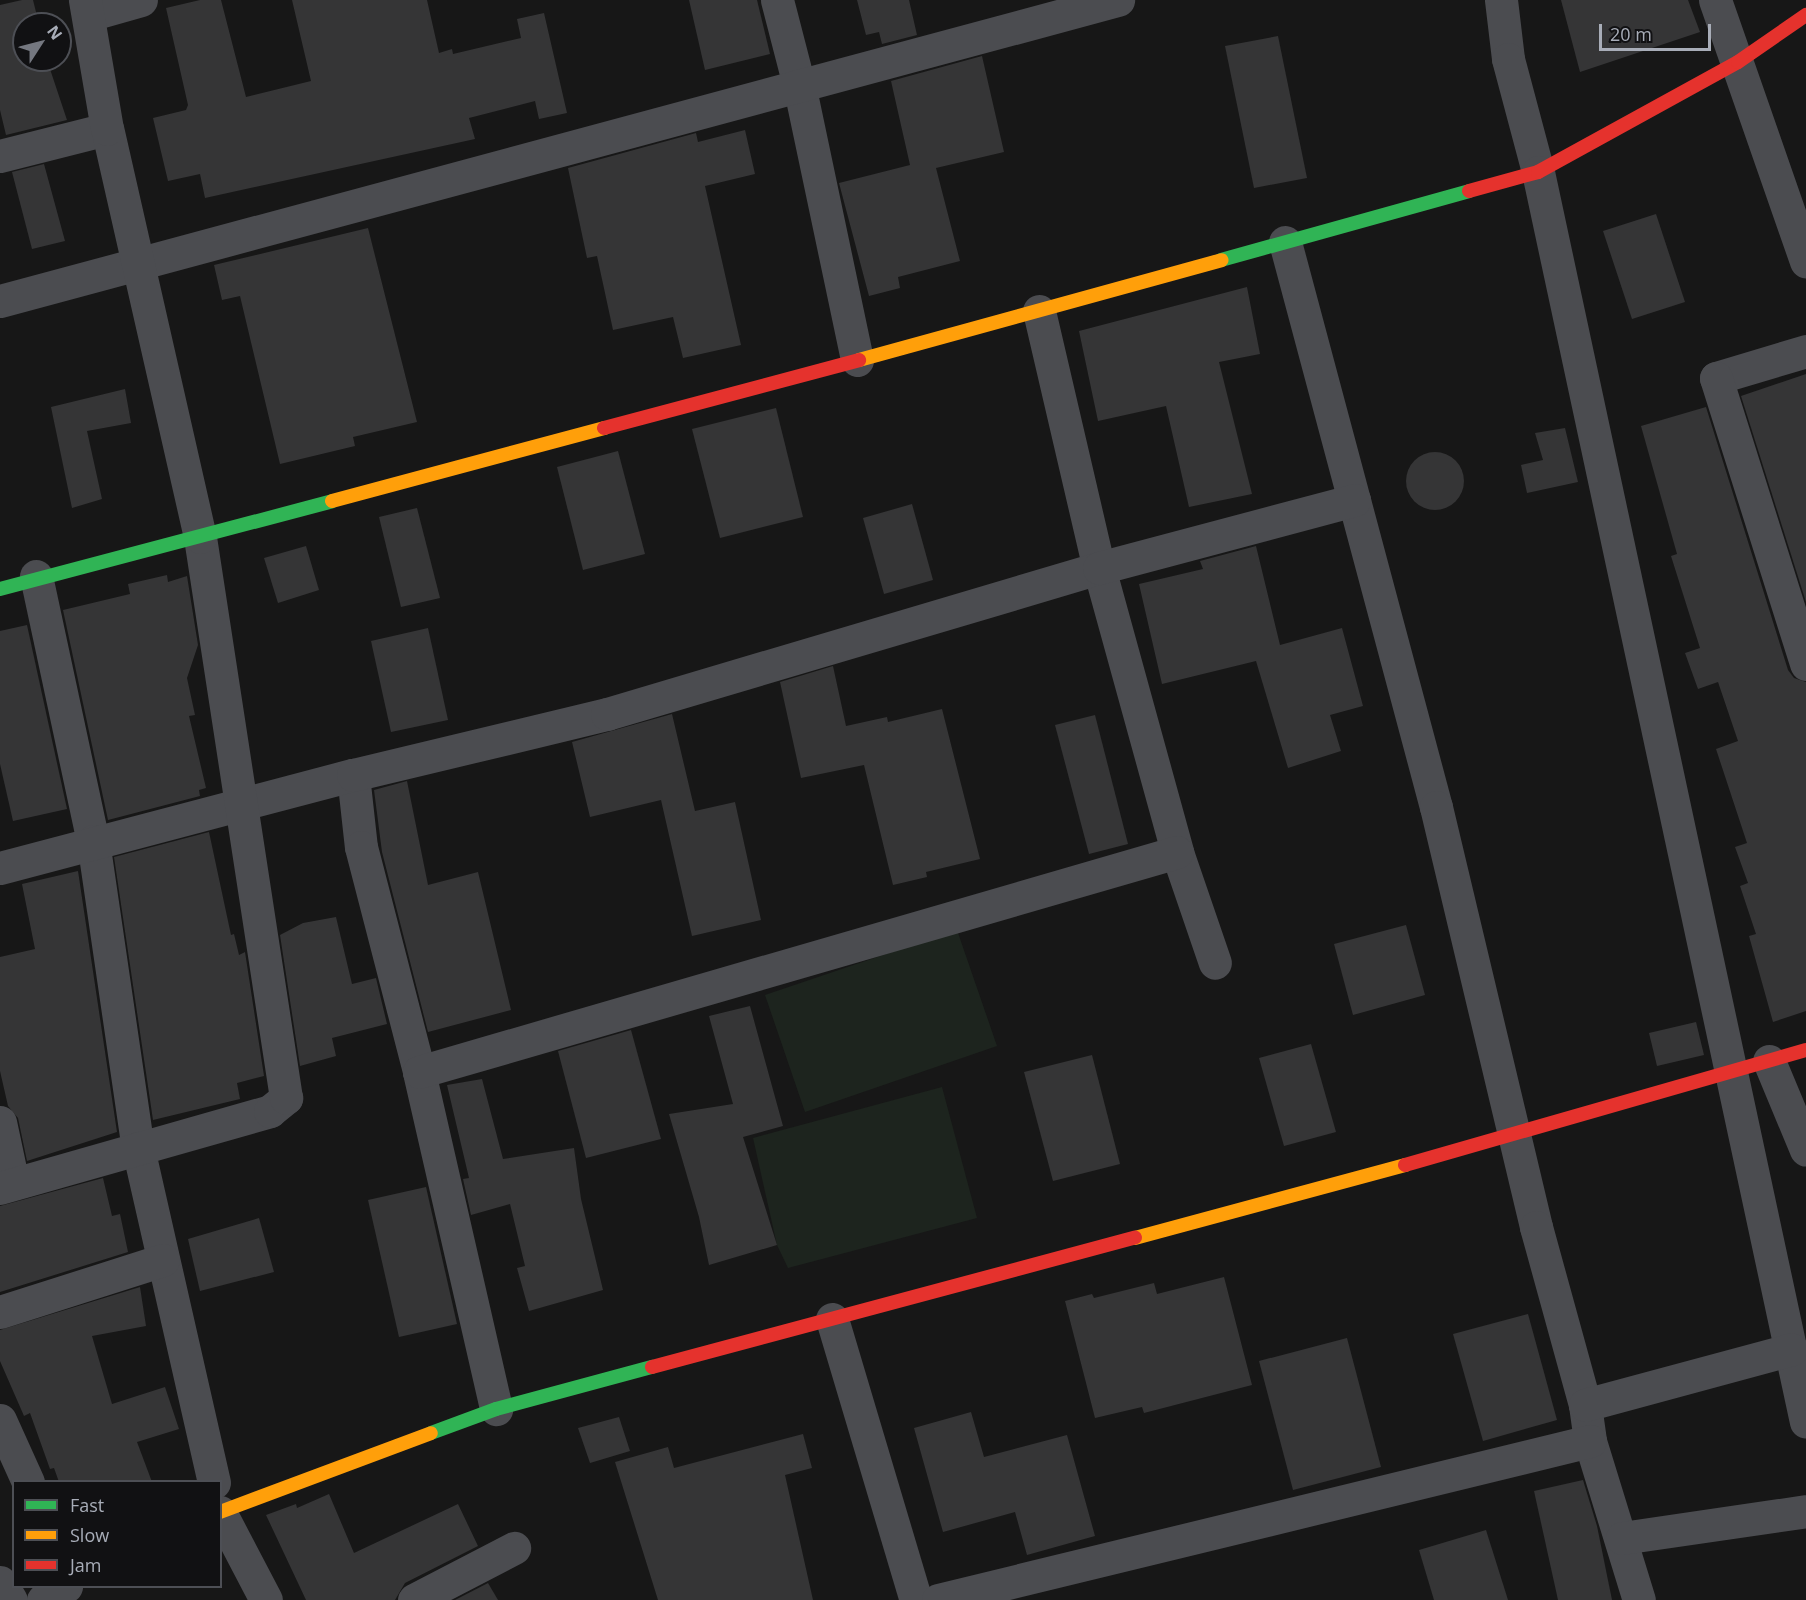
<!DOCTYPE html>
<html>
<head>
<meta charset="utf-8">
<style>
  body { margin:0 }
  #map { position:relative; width:1806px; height:1600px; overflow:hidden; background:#171717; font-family:"Open Sans",sans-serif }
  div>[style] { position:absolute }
  .green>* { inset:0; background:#1d241e }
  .building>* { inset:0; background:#353536 }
  .round { border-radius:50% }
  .street>* { height:33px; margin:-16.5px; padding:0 16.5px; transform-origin:16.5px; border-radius:16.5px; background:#4b4c50 }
  .fast>* { height:14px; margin:-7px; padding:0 7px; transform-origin:7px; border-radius:7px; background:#30b455 }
  .slow>* { height:14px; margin:-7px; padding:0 7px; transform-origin:7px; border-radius:7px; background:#ff9f0a }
  .jam>* { height:14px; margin:-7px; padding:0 7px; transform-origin:7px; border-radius:7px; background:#e5322d }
  span { translate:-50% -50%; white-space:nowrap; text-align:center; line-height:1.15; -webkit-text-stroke:4.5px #111113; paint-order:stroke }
  .legend { position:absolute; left:12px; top:1480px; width:210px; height:108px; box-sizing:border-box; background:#111113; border:2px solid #4d4f55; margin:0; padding:8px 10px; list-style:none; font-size:18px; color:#a8adb8 }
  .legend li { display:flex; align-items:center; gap:12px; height:30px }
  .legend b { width:30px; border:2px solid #4d4f55 }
  .north { position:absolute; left:12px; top:12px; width:60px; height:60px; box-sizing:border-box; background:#111113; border:2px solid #4d4f55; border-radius:50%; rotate:54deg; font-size:16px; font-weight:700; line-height:24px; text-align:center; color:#a8adb8 }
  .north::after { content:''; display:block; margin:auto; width:21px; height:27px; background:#757880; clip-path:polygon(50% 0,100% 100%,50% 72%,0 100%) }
  .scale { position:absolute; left:1599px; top:24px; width:112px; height:27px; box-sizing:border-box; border:3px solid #a8adb8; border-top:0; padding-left:8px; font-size:18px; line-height:21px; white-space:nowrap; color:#a8adb8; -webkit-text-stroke:4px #111113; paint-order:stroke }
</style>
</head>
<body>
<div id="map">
  <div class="green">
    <i style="clip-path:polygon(957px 930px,997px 1046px,805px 1112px,765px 995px)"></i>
    <i style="clip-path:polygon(942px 1087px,977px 1218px,788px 1268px,777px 1245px,753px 1138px)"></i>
  </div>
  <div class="building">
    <i style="clip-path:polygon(22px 0,33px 0,39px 24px,24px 24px,24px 60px,47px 60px,67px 120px,6px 135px,0 110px,0 5px)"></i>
    <i style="clip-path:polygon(200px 0,221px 0,246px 97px,311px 81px,292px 0,427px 0,439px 53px,452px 49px,453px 54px,521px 38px,517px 19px,544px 13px,567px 113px,539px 119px,535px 101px,469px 118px,475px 139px,205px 198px,200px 174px,168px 181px,153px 118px,186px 110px,188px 105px,166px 8px)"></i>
    <i style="clip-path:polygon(689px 0,757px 0,770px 54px,705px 70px)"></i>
    <i style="clip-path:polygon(857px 0,909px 0,917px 35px,882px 44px,879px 32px,866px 35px)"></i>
    <i style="clip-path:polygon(1561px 0,1688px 0,1700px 32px,1580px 72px)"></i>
    <i style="clip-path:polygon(1278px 36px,1307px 178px,1254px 188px,1225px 46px)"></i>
    <i style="clip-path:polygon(982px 56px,1004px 152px,936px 168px,960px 261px,898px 277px,900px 288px,869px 296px,839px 183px,910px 165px,891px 81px)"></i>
    <i style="clip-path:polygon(745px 130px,755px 174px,705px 186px,741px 345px,683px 358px,673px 317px,613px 330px,597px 256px,587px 258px,568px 168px,696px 133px,698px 142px)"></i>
    <i style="clip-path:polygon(44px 164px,65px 241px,32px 249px,12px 172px)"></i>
    <i style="clip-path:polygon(1656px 214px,1685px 302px,1632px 319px,1603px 231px)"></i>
    <i style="clip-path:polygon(368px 228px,417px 422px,353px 437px,355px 446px,280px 464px,240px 296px,222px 300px,214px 265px)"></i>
    <i style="clip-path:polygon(1247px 287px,1260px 354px,1219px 362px,1252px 494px,1189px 507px,1166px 406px,1098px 421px,1079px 331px)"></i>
    <i style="clip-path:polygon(1806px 374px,1806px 602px,1741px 396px)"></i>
    <i style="clip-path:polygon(125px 389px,131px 423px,87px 431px,102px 499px,72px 508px,51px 407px)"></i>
    <i style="clip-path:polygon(1706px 407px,1788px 670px,1794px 678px,1806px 682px,1806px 1011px,1773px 1022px,1749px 936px,1756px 934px,1740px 886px,1748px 883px,1735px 847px,1747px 843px,1716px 749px,1738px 741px,1718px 682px,1698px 689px,1685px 653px,1700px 648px,1671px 556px,1677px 554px,1641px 426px)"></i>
    <i style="clip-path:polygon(776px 408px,803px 517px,720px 538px,692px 429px)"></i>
    <i style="clip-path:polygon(1565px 428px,1578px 482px,1527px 493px,1521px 465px,1543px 460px,1535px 433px)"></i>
    <i style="clip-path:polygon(618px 451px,645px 554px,583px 570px,557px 467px)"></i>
    <i class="round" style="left:1406px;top:452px;width:58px;height:58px"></i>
    <i style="clip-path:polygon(912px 504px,933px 580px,884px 594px,863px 518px)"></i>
    <i style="clip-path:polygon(417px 508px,440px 598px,401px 607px,379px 517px)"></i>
    <i style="clip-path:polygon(306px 546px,319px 590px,278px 603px,264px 558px)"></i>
    <i style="clip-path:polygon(1256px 546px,1280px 645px,1342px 628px,1363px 706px,1330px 715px,1341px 751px,1288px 768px,1256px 661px,1162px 684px,1139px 584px,1203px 569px,1200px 561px)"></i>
    <i style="clip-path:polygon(167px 575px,168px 582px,187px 576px,198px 645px,187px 678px,195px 715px,189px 716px,206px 788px,199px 790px,200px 796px,108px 820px,63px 610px,130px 594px,128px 584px)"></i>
    <i style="clip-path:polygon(27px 625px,67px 809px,13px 821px,0 764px,0 631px)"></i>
    <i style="clip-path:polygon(428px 628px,448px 720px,391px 732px,371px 641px)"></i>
    <i style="clip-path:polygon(833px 666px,846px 726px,887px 717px,888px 722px,942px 709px,980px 859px,926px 872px,927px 877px,893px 885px,864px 765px,801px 778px,780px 682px)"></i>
    <i style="clip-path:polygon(672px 714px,695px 811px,735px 802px,761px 920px,692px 936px,661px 800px,590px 817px,572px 742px)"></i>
    <i style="clip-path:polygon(1095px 715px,1128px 844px,1089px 854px,1055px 725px)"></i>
    <i style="clip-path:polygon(407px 781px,428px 885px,478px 872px,511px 1010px,428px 1032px,382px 852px,374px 790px)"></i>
    <i style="clip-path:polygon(209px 832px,231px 935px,234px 934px,239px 955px,245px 952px,264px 1076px,237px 1083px,240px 1099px,153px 1120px,114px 857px)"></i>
    <i style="clip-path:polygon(78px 871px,117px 1132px,27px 1161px,18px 1118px,8px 1106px,0 1071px,0 957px,35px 949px,22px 884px)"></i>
    <i style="clip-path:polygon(336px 917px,352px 984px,376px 978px,387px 1024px,332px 1038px,336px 1056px,300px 1066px,280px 935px,303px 923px)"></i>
    <i style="clip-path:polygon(1406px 925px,1425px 995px,1353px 1015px,1334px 944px)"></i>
    <i style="clip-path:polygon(750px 1006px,783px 1126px,743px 1137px,777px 1245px,709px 1265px,699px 1217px,669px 1114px,733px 1104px,709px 1016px)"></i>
    <i style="clip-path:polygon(1696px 1022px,1704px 1055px,1657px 1066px,1649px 1033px)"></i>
    <i style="clip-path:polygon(631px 1030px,661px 1139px,586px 1158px,558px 1051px)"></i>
    <i style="clip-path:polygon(1311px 1044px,1336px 1132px,1284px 1146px,1259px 1058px)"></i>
    <i style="clip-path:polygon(1092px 1055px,1120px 1164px,1053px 1181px,1024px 1072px)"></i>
    <i style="clip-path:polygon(482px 1079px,503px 1159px,574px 1148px,581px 1199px,603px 1290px,529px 1311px,517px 1268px,525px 1266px,510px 1204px,471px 1215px,463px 1179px,469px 1178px,447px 1085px)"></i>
    <i style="clip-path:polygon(103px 1178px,112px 1216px,120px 1214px,128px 1252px,0 1292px,0 1206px)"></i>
    <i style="clip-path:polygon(426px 1187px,457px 1324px,399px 1337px,368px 1200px)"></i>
    <i style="clip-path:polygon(259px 1218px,274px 1272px,200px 1291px,188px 1239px)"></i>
    <i style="clip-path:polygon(1224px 1277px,1252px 1385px,1144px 1413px,1142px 1407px,1095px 1418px,1065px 1301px,1092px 1294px,1094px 1298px,1154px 1283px,1157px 1294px)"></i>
    <i style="clip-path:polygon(140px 1287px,146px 1326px,92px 1336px,112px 1404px,165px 1387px,179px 1429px,137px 1442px,152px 1482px,59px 1482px,54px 1468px,50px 1469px,30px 1413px,24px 1416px,0 1361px,0 1330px)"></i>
    <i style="clip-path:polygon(1528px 1314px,1557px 1420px,1483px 1441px,1453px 1334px)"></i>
    <i style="clip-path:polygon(1347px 1338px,1381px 1467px,1293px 1490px,1259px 1361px)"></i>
    <i style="clip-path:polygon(971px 1412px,984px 1457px,1067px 1435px,1095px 1536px,1027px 1555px,1015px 1512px,943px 1532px,914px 1428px)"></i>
    <i style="clip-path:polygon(619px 1417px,630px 1451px,590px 1463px,578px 1428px)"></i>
    <i style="clip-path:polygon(803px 1434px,812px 1468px,785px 1475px,813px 1600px,658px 1600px,615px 1462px,668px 1447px,674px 1468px)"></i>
    <i style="clip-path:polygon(1583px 1480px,1597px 1526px,1612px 1600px,1558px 1600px,1534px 1491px)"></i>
    <i style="clip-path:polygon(329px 1494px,354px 1553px,458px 1504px,478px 1546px,405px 1583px,395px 1600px,306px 1600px,266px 1515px,296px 1504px,297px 1508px)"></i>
    <i style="clip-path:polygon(1486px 1530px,1508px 1600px,1434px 1600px,1419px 1550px)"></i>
    <i style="clip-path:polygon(488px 1583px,498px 1600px,455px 1600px)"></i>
  </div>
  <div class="street">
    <i style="left:777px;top:0;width:92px;rotate:75.5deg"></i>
    <i style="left:800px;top:89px;width:277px;rotate:78.1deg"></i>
    <i style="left:1501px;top:0;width:59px;rotate:83.2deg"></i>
    <i style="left:1508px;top:59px;width:117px;rotate:75.1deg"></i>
    <i style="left:1538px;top:172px;width:1278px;rotate:77.9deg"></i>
    <i style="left:1715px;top:0;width:277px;rotate:70.8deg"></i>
    <i style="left:88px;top:15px;width:55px;rotate:-15.8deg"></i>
    <i style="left:0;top:156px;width:110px;rotate:-14.2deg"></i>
    <i style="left:1285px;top:242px;width:585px;rotate:75.04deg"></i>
    <i style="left:1436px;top:807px;width:432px;rotate:76.6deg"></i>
    <i style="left:1536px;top:1227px;width:185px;rotate:74.6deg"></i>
    <i style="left:1585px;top:1405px;width:36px;rotate:82deg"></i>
    <i style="left:1590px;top:1441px;width:166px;rotate:72.9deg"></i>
    <i style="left:0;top:301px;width:1158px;rotate:-15.07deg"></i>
    <i style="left:1039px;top:311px;width:264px;rotate:76.9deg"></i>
    <i style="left:1099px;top:568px;width:295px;rotate:74.6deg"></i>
    <i style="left:1177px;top:852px;width:117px;rotate:71.1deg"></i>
    <i style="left:1806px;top:351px;width:94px;rotate:163.3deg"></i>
    <i style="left:1716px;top:378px;width:300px;rotate:72.5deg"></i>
    <i style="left:36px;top:576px;width:271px;rotate:77.9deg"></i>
    <i style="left:93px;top:841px;width:310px;rotate:81.7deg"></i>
    <i style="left:138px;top:1148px;width:343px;rotate:77.2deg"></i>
    <i style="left:353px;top:775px;width:72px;rotate:83.7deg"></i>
    <i style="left:361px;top:847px;width:232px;rotate:75.5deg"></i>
    <i style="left:419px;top:1072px;width:346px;rotate:77.1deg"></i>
    <i style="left:0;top:868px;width:365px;rotate:-14.8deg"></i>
    <i style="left:353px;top:775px;width:261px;rotate:-13.5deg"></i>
    <i style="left:607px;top:714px;width:513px;rotate:-16.53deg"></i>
    <i style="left:1099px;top:568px;width:264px;rotate:-14.9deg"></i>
    <i style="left:1769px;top:1061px;width:96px;rotate:67.4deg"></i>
    <i style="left:419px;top:1072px;width:789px;rotate:-16.18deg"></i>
    <i style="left:0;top:1122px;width:62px;rotate:78deg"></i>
    <i style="left:0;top:1188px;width:281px;rotate:-15.9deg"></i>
    <i style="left:270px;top:1111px;width:21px;rotate:-39deg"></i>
    <i style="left:286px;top:1098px;width:568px;rotate:-98.72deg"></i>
    <i style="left:200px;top:537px;width:418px;rotate:-102.8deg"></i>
    <i style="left:107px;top:129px;width:131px;rotate:-99.7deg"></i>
    <i style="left:0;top:1312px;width:171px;rotate:-17.7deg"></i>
    <i style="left:832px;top:1319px;width:293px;rotate:73.4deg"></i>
    <i style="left:1585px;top:1405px;width:214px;rotate:-15.1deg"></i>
    <i style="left:0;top:1420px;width:68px;rotate:65.7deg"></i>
    <i style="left:220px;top:1512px;width:99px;rotate:62.4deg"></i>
    <i style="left:1622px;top:1538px;width:186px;rotate:-8.3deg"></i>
    <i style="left:0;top:1582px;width:21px;rotate:59deg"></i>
    <i style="left:43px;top:1600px;width:27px;rotate:-31deg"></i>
    <i style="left:414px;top:1600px;width:113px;rotate:-27.5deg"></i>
    <i style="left:938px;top:1600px;width:671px;rotate:-13.7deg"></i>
  </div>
  <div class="fast">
    <i style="left:1221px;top:260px;width:257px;rotate:-15.5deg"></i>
    <i style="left:0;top:589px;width:343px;rotate:-14.8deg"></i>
    <i style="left:431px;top:1433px;width:69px;rotate:-20.3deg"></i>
    <i style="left:496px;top:1409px;width:162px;rotate:-15.1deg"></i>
  </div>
  <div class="slow">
    <i style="left:859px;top:360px;width:376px;rotate:-15.4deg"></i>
    <i style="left:332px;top:501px;width:282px;rotate:-15deg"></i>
    <i style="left:1135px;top:1238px;width:280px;rotate:-15.1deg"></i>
    <i style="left:220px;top:1512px;width:225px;rotate:-20.5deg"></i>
  </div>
  <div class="jam">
    <i style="left:1469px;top:191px;width:72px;rotate:-15.4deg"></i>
    <i style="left:1538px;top:172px;width:228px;rotate:-28.8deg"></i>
    <i style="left:1738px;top:62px;width:83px;rotate:-34.7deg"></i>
    <i style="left:604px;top:428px;width:264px;rotate:-14.9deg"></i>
    <i style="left:1405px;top:1165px;width:417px;rotate:-16deg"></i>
    <i style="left:652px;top:1367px;width:500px;rotate:-15deg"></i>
  </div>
  <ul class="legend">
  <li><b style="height:8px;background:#30b455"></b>Fast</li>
  <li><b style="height:8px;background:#ff9f0a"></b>Slow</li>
  <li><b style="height:8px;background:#e5322d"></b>Jam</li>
  </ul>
  <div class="north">N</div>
  <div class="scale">20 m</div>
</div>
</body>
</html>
